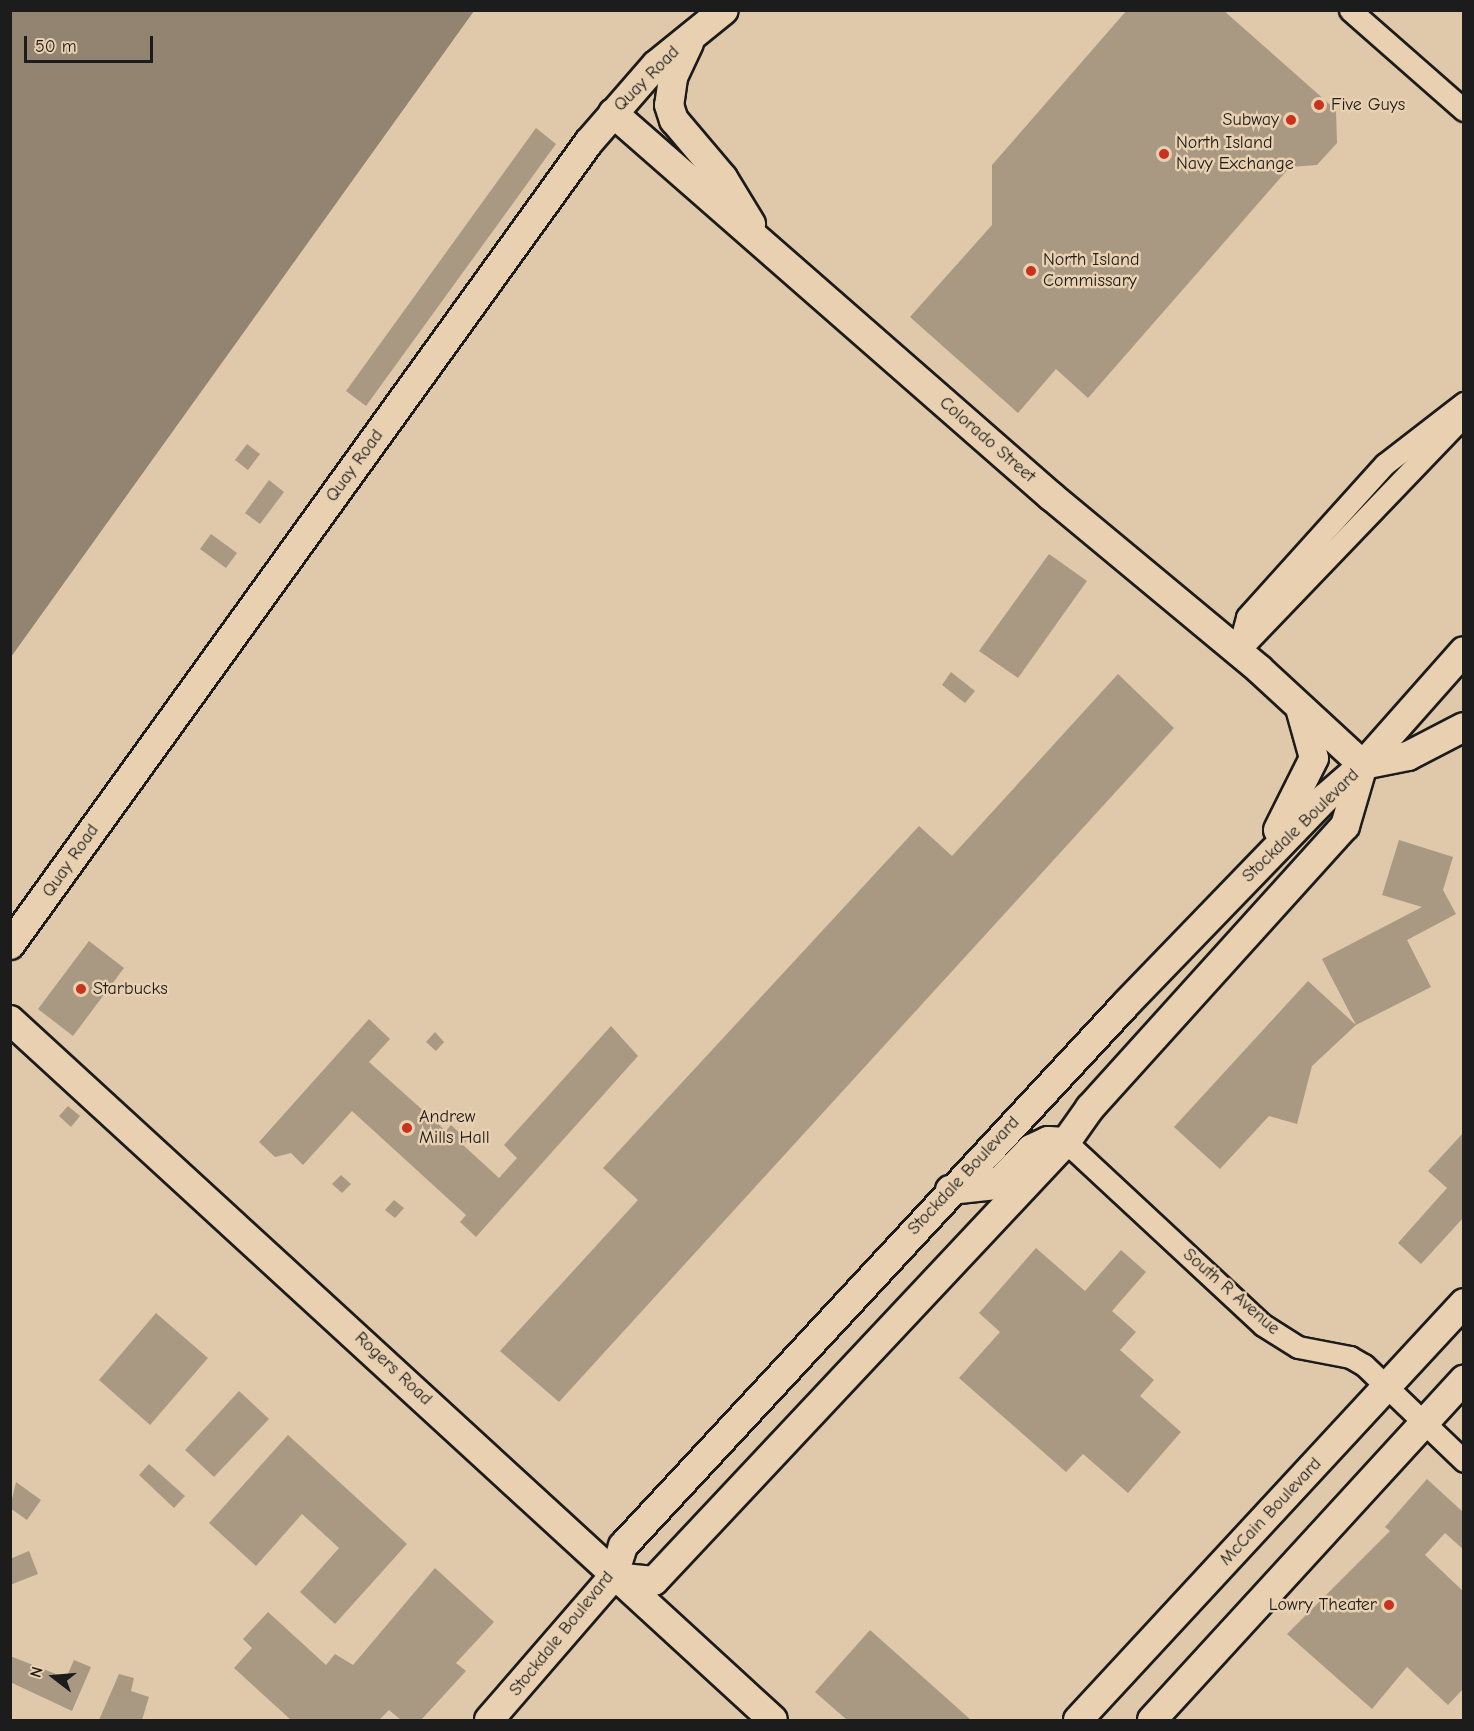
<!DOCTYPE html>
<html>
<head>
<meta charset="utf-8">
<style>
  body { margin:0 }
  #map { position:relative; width:1474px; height:1731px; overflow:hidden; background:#e0c9aa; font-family:"Comic Neue",sans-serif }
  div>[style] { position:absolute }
  .water>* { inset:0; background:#938472 }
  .building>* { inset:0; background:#a99882 }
  .roads { filter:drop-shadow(2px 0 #1c1c1c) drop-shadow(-2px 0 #1c1c1c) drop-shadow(0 2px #1c1c1c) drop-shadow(0 -2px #1c1c1c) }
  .street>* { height:21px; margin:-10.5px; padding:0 10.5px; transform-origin:10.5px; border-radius:10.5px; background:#e8d0b0 }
  .secondary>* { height:28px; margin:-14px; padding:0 14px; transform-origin:14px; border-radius:14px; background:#e8d0b0 }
  .dots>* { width:16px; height:16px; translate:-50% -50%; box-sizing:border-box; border:3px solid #e8d0b0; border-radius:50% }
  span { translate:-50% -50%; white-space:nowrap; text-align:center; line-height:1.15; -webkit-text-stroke:5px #e8d0b0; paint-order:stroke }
  .street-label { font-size:18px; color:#1c1c1c }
  .poi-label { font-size:18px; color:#1c1c1c }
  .left { translate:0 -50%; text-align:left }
  .right { translate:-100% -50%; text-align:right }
  .frame { position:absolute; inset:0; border:12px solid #1c1c1c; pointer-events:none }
  .north { position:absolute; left:24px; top:1647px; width:60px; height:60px; -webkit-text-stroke:4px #e8d0b0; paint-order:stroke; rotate:286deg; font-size:16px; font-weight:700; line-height:24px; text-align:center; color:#1c1c1c }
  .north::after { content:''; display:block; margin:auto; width:21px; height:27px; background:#1c1c1c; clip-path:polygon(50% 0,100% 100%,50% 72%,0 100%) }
  .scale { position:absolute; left:24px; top:36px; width:129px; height:27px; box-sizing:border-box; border:3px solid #1c1c1c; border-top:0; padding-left:8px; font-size:18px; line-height:21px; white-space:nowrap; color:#1c1c1c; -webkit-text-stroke:4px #e8d0b0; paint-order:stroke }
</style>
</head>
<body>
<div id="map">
  <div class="water">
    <i style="clip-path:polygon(11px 10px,474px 11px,11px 657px,10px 11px)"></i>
  </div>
  <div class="building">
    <i style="clip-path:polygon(1127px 10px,1223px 10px,1336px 110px,1337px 143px,1317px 165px,1290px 167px,1088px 398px,1056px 369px,1018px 413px,910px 317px,992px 225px,992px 165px)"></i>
    <i style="clip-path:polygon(536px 128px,556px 144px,366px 406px,346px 391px)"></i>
    <i style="clip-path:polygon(247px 444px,260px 454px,248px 470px,235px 460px)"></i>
    <i style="clip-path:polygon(269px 480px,284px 492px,260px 524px,245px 513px)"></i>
    <i style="clip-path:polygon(211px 534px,237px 553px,226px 568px,200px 549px)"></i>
    <i style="clip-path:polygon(1049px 554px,1087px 581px,1018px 678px,979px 651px)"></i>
    <i style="clip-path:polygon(951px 672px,975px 691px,965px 703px,942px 685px)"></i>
    <i style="clip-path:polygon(1118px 674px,1174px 728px,559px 1402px,500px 1351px,638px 1200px,603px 1168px,919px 826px,952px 856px)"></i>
    <i style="clip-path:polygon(1399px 840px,1453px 857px,1443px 890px,1456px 914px,1407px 940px,1431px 987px,1356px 1025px,1312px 1066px,1297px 1124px,1269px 1116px,1220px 1169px,1174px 1127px,1308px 981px,1356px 1025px,1322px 959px,1422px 907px,1382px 895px)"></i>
    <i style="clip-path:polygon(89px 941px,124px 968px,73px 1036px,38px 1009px)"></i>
    <i style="clip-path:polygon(369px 1019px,390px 1039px,369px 1062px,446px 1131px,451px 1125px,467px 1140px,463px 1145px,499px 1178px,517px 1158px,504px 1145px,611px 1026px,638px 1056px,476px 1237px,460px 1222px,466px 1215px,352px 1111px,303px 1165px,291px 1153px,275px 1157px,259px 1142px)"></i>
    <i style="clip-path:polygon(435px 1032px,444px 1042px,436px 1051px,426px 1042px)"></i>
    <i style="clip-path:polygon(68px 1106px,80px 1116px,71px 1127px,59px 1116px)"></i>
    <i style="clip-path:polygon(1464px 1132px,1464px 1217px,1421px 1264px,1398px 1243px,1447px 1188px,1428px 1171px)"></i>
    <i style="clip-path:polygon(341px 1175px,351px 1184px,342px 1193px,332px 1184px)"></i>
    <i style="clip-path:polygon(394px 1200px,404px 1208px,395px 1218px,385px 1210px)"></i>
    <i style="clip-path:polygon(1036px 1248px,1085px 1291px,1121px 1250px,1146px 1272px,1112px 1311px,1136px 1332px,1120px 1350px,1154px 1380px,1140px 1396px,1181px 1432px,1128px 1493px,1083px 1454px,1066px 1472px,959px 1378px,1000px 1332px,979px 1313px)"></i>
    <i style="clip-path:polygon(156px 1313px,208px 1358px,150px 1425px,99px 1380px)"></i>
    <i style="clip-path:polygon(239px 1391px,269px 1419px,214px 1477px,185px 1450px)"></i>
    <i style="clip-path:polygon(288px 1435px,407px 1544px,335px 1624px,300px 1592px,339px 1548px,302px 1514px,256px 1566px,209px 1523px)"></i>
    <i style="clip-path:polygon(149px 1464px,185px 1496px,174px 1508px,139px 1475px)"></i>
    <i style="clip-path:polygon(1427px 1479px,1464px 1513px,1464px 1550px,1445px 1533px,1425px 1555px,1464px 1592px,1464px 1688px,1448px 1705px,1407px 1667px,1372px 1709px,1287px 1634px,1390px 1531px,1385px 1527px)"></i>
    <i style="clip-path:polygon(16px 1482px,41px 1500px,27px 1520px,10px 1508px)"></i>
    <i style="clip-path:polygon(29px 1551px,38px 1574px,10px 1585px,10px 1559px)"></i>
    <i style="clip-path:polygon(435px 1568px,494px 1622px,456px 1663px,466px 1671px,421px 1720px,401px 1720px,389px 1710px,379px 1720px,291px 1720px,234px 1668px,252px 1648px,243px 1639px,268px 1612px,326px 1665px,335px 1654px,353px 1665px)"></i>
    <i style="clip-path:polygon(870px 1630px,971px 1720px,847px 1720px,815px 1692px)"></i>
    <i style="clip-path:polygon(10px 1656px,66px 1678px,74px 1660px,91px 1667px,72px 1711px,10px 1682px)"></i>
    <i style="clip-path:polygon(119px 1674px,134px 1678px,131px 1691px,149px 1697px,142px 1720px,99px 1720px)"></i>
  </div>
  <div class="roads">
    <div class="street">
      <i style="left:1350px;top:10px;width:152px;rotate:41.3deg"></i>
      <i style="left:1238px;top:651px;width:35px;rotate:-75deg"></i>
      <i style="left:1247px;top:617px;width:206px;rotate:-48deg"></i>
      <i style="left:1385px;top:464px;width:100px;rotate:-37.7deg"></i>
      <i style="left:1238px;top:651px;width:316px;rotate:-46.2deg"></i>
      <i style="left:1066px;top:1142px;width:269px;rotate:42.9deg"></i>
      <i style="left:1263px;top:1325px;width:41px;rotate:32.2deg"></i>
      <i style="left:1298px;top:1347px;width:53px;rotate:10.9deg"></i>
      <i style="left:1350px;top:1357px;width:16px;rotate:30deg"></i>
      <i style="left:1364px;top:1365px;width:139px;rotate:43.8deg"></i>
    </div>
    <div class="secondary">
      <i style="left:689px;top:43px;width:38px;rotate:115deg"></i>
      <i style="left:673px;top:78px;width:27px;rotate:98deg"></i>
      <i style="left:669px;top:105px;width:16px;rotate:72deg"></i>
      <i style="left:674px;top:120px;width:76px;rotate:49.8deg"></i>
      <i style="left:723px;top:178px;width:54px;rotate:58.7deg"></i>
      <i style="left:613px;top:113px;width:583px;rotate:41.18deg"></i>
      <i style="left:1052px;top:497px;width:269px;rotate:39.7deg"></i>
      <i style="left:1259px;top:669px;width:142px;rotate:42.7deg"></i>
      <i style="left:1363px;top:765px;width:46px;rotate:-11.3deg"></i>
      <i style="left:1408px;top:756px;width:63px;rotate:-27.4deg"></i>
      <i style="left:1278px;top:830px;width:80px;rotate:-63.4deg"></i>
      <i style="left:1314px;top:758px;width:52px;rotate:-105.6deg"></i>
      <i style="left:10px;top:945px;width:990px;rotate:-54.21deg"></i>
      <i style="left:589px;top:142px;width:102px;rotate:-49deg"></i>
      <i style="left:656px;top:65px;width:87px;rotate:-39deg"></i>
      <i style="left:10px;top:1020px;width:1035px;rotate:42.53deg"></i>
      <i style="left:950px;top:1190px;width:46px;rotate:-6.2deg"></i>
      <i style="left:996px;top:1185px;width:50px;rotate:-45.8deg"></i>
      <i style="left:1031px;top:1149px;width:19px;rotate:-25deg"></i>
      <i style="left:1048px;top:1141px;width:18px;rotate:3deg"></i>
      <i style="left:613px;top:1577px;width:41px;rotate:5.6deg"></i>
      <i style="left:654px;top:1581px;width:602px;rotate:-46.82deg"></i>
      <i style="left:1066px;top:1142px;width:42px;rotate:-54.8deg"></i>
      <i style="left:1090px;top:1108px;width:380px;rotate:-47.9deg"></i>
      <i style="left:1345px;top:826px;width:64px;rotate:-73.6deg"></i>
      <i style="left:489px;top:1720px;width:189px;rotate:-49.1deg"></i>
      <i style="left:613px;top:1577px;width:33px;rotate:-72deg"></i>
      <i style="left:623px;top:1546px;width:741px;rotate:-47.13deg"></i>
      <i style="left:1127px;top:1003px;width:285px;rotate:-46deg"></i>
      <i style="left:1325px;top:798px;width:50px;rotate:-41deg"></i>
      <i style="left:1363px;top:765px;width:152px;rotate:-48.5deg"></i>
      <i style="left:1078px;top:1720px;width:568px;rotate:-47.21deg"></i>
      <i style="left:1152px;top:1720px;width:462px;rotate:-47.5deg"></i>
    </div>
  </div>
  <div class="dots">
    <i style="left:1319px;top:105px;background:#c8321e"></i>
    <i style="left:1291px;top:120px;background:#c8321e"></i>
    <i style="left:1164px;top:154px;background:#c8321e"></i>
    <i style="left:1031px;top:271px;background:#c8321e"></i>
    <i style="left:81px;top:989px;background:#c8321e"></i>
    <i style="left:407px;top:1128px;background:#c8321e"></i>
    <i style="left:1389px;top:1605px;background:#c8321e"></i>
  </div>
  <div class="street-label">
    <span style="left:647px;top:79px;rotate:-45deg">Quay Road</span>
    <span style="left:987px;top:440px;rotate:41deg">Colorado Street</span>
    <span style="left:355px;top:466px;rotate:-54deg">Quay Road</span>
    <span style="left:1301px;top:826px;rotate:-44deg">Stockdale Boulevard</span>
    <span style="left:71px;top:861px;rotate:-55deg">Quay Road</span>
    <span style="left:964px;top:1176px;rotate:-47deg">Stockdale Boulevard</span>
    <span style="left:1231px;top:1292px;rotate:41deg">South R Avenue</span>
    <span style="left:393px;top:1369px;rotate:43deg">Rogers Road</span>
    <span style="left:1271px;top:1512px;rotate:-47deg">McCain Boulevard</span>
    <span style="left:562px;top:1634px;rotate:-51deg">Stockdale Boulevard</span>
  </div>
  <div class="poi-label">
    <span class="left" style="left:1331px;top:105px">Five Guys</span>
    <span class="right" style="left:1279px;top:120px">Subway</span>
    <span class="left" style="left:1176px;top:154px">North Island<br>Navy Exchange</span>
    <span class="left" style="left:1043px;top:271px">North Island<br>Commissary</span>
    <span class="left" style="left:93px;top:989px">Starbucks</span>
    <span class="left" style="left:419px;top:1128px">Andrew<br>Mills Hall</span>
    <span class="right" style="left:1377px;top:1605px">Lowry Theater</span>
  </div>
  <div class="frame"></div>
  <div class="north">N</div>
  <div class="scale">50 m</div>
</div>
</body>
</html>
